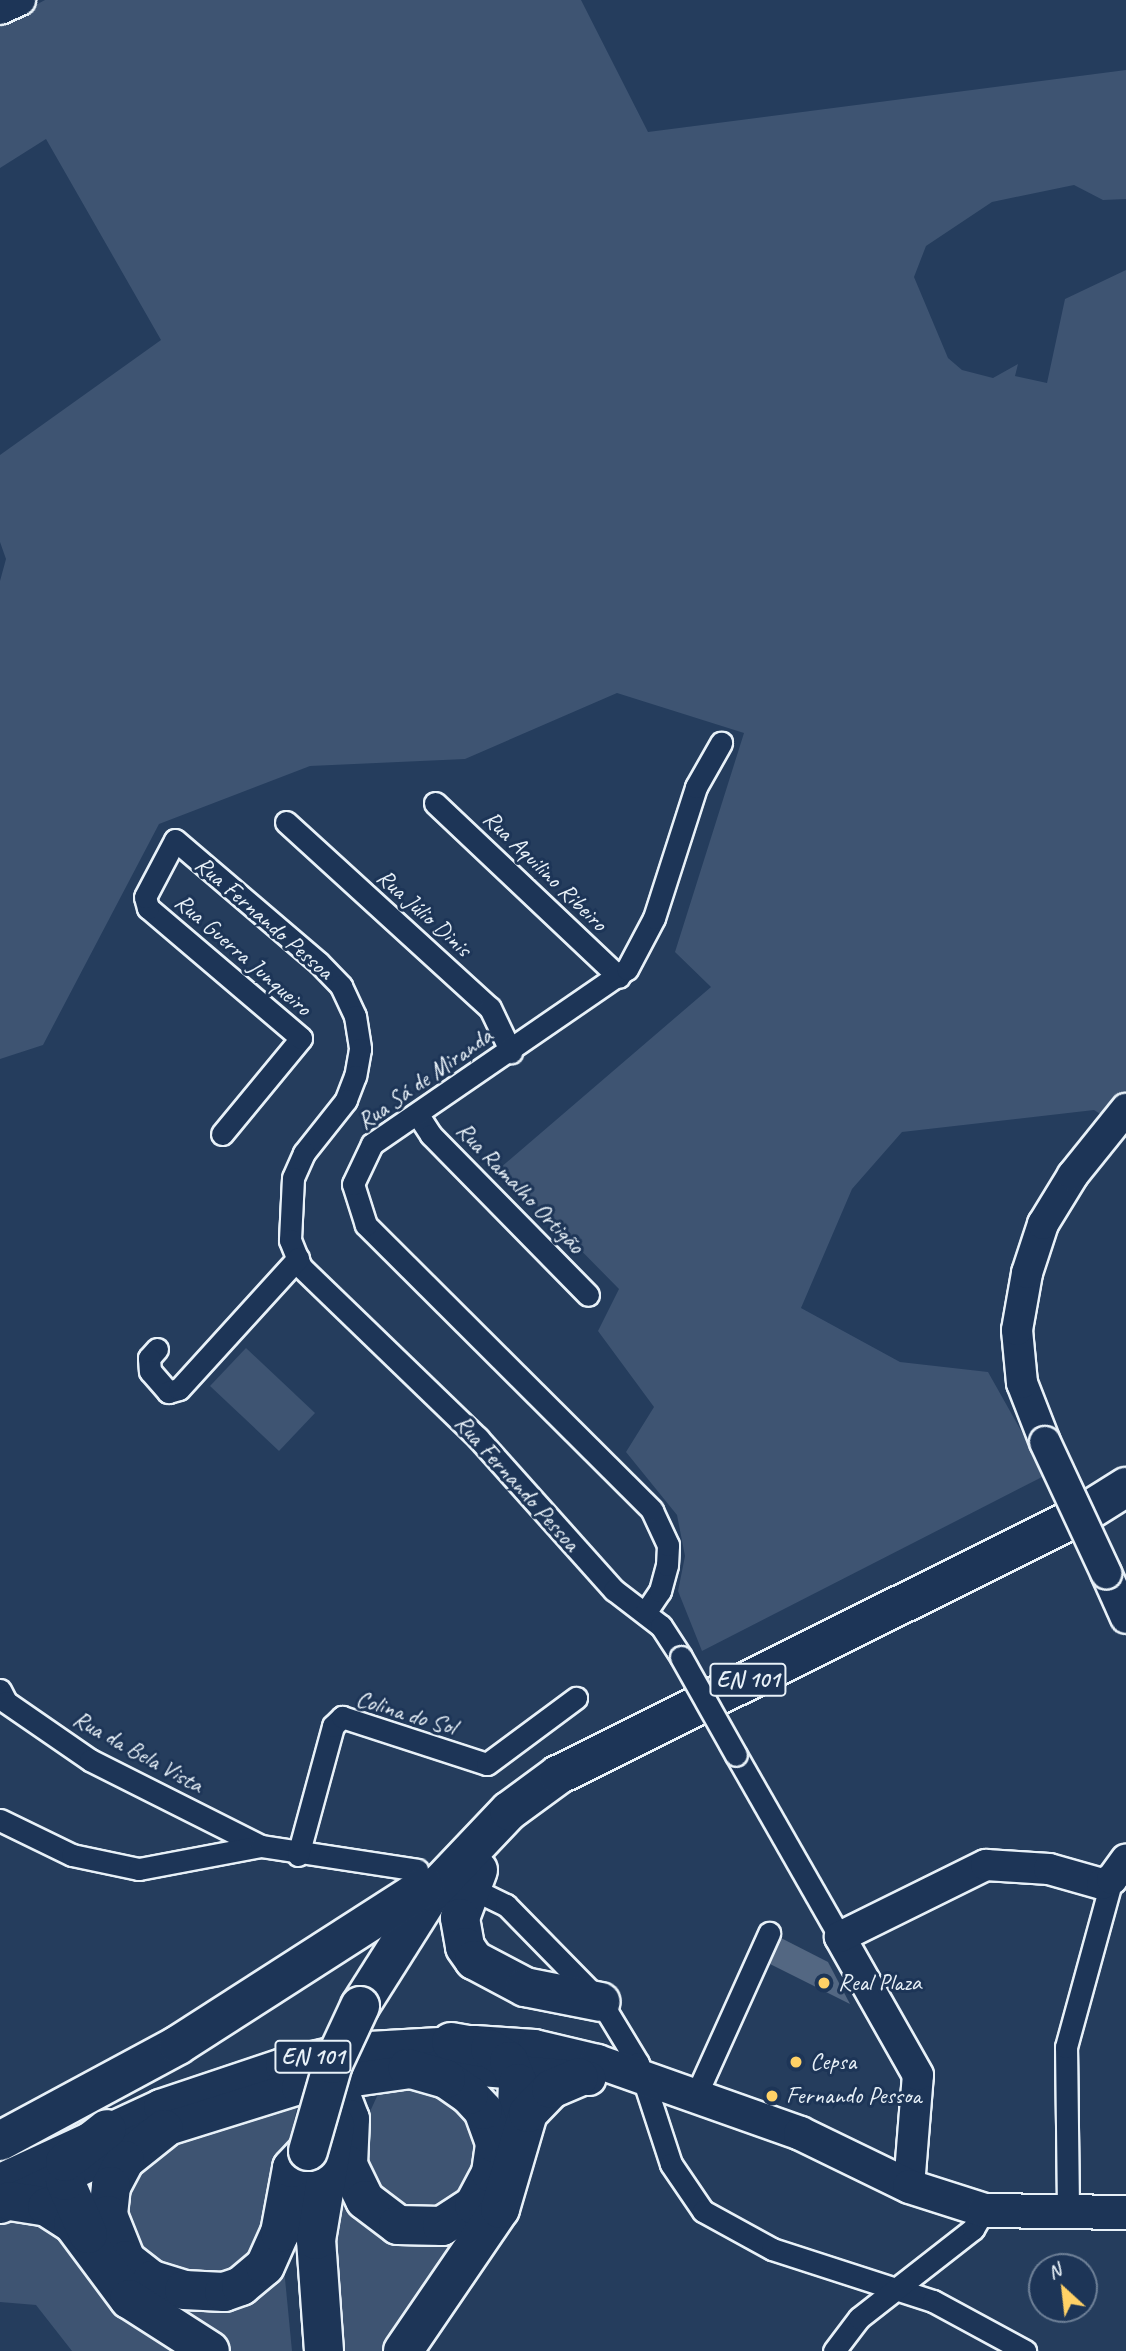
<!DOCTYPE html>
<html>
<head>
<meta charset="utf-8">
<style>
  body { margin:0 }
  #map { position:relative; width:1126px; height:2351px; overflow:hidden; background:#253d5d; font-family:Caveat,sans-serif }
  div>[style] { position:absolute }
  .green>* { inset:0; background:#3e5472 }
  .building>* { inset:0; background:#536782 }
  .roads { filter:drop-shadow(2px 0 #e8f1f8) drop-shadow(-2px 0 #e8f1f8) drop-shadow(0 2px #e8f1f8) drop-shadow(0 -2px #e8f1f8) }
  .street>* { height:21px; margin:-10.5px; padding:0 10.5px; transform-origin:10.5px; border-radius:10.5px; background:#1d3557 }
  .secondary>* { height:30px; margin:-15px; padding:0 15px; transform-origin:15px; border-radius:15px; background:#1d3557 }
  .primary>* { height:33px; margin:-16.5px; padding:0 16.5px; transform-origin:16.5px; border-radius:16.5px; background:#1d3557 }
  .highway>* { height:38px; margin:-19px; padding:0 19px; transform-origin:19px; border-radius:19px; background:#1d3557 }
  .bridges { filter:drop-shadow(2px 0 #e8f1f8) drop-shadow(-2px 0 #e8f1f8) drop-shadow(0 2px #e8f1f8) drop-shadow(0 -2px #e8f1f8) }
  .street-bridge>* { height:21px; margin:-10.5px; padding:0 10.5px; transform-origin:10.5px; border-radius:10.5px; background:#1d3557 }
  .secondary-bridge>* { height:30px; margin:-15px; padding:0 15px; transform-origin:15px; border-radius:15px; background:#1d3557 }
  .highway-bridge>* { height:38px; margin:-19px; padding:0 19px; transform-origin:19px; border-radius:19px; background:#1d3557 }
  .dots>* { width:19px; height:19px; translate:-50% -50%; box-sizing:border-box; border:4px solid #1d3557; border-radius:50% }
  span { translate:-50% -50%; white-space:nowrap; text-align:center; line-height:1.15; -webkit-text-stroke:6px #1d3557; paint-order:stroke }
  .shield-label span { padding:2px 5px; background:#1d3557; border:2px solid; border-radius:5px; -webkit-text-stroke-width:0 }
  .shield-label { font-size:23px; color:#e8f1f8; font-weight:700 }
  .street-label { font-size:24px; color:#e8f1f8 }
  .poi-label { font-size:24px; color:#e8f1f8 }
  .left { translate:0 -50%; text-align:left }
  .north { position:absolute; left:1028px; top:2253px; width:70px; height:70px; box-sizing:border-box; background:#1d3557; border:2px solid #6e8097; border-radius:50%; rotate:333deg; font-size:19px; font-weight:700; line-height:28px; text-align:center; color:#e8f1f8 }
  .north::after { content:''; display:block; margin:auto; width:24px; height:32px; background:#ffd166; clip-path:polygon(50% 0,100% 100%,50% 72%,0 100%) }
</style>
</head>
<body>
<div id="map">
  <div class="green">
    <i style="clip-path:polygon(45px 0,581px 0,648px 132px,1126px 70px,1126px 199px,1103px 200px,1074px 185px,992px 202px,926px 246px,914px 277px,948px 358px,962px 370px,993px 378px,1018px 364px,1015px 376px,1047px 383px,1065px 299px,1126px 270px,1126px 1109px,1113px 1122px,1094px 1110px,902px 1132px,852px 1189px,801px 1308px,900px 1362px,988px 1372px,1046px 1475px,702px 1651px,678px 1591px,685px 1556px,677px 1515px,626px 1452px,654px 1407px,598px 1331px,619px 1289px,500px 1168px,711px 987px,675px 952px,744px 733px,617px 693px,465px 759px,310px 766px,159px 824px,43px 1045px,0 1059px,0 581px,6px 559px,0 542px,0 455px,161px 340px,46px 139px,0 168px,0 24px)"></i>
    <i style="clip-path:polygon(246px 1348px,315px 1413px,279px 1451px,210px 1386px)"></i>
    <i style="clip-path:polygon(384px 2081px,435px 2085px,483px 2139px,464px 2202px,401px 2215px,365px 2171px,368px 2116px)"></i>
    <i style="clip-path:polygon(299px 2098px,267px 2239px,219px 2280px,149px 2264px,120px 2202px,147px 2149px)"></i>
    <i style="clip-path:polygon(507px 2161px,392px 2351px,340px 2351px,333px 2215px,345px 2189px,397px 2237px)"></i>
    <i style="clip-path:polygon(23px 2216px,69px 2234px,189px 2351px,72px 2351px,36px 2305px,0 2302px,0 2221px)"></i>
    <i style="clip-path:polygon(283px 2258px,292px 2351px,223px 2351px,159px 2295px)"></i>
  </div>
  <div class="building">
    <i style="clip-path:polygon(781px 1938px,828px 1962px,850px 2004px,770px 1964px)"></i>
  </div>
  <div class="roads">
    <div class="street">
      <i style="left:435px;top:803px;width:253px;rotate:43.4deg"></i>
      <i style="left:286px;top:822px;width:276px;rotate:42.4deg"></i>
      <i style="left:490px;top:1008px;width:49px;rotate:64.5deg"></i>
      <i style="left:418px;top:1115px;width:24px;rotate:57deg"></i>
      <i style="left:431px;top:1135px;width:224px;rotate:45.5deg"></i>
      <i style="left:222px;top:1134px;width:124px;rotate:-50.5deg"></i>
      <i style="left:301px;top:1038px;width:201px;rotate:-139.6deg"></i>
      <i style="left:148px;top:908px;width:11px;rotate:-105deg"></i>
      <i style="left:145px;top:897px;width:64px;rotate:-62.2deg"></i>
      <i style="left:175px;top:840px;width:189px;rotate:40.5deg"></i>
      <i style="left:319px;top:963px;width:32px;rotate:46deg"></i>
      <i style="left:341px;top:986px;width:33px;rotate:65deg"></i>
      <i style="left:355px;top:1016px;width:33px;rotate:81deg"></i>
      <i style="left:360px;top:1049px;width:27px;rotate:100deg"></i>
      <i style="left:355px;top:1076px;width:26px;rotate:111deg"></i>
      <i style="left:346px;top:1100px;width:68px;rotate:128.4deg"></i>
      <i style="left:304px;top:1153px;width:27px;rotate:114deg"></i>
      <i style="left:293px;top:1178px;width:62px;rotate:92.8deg"></i>
      <i style="left:290px;top:1240px;width:29px;rotate:68deg"></i>
      <i style="left:301px;top:1267px;width:246px;rotate:44deg"></i>
      <i style="left:478px;top:1438px;width:204px;rotate:48.2deg"></i>
      <i style="left:614px;top:1590px;width:59px;rotate:37.5deg"></i>
      <i style="left:661px;top:1626px;width:37px;rotate:57deg"></i>
      <i style="left:157px;top:1349px;width:12px;rotate:132deg"></i>
      <i style="left:149px;top:1358px;width:13px;rotate:86deg"></i>
      <i style="left:150px;top:1371px;width:28px;rotate:49deg"></i>
      <i style="left:168px;top:1392px;width:11px;rotate:-15deg"></i>
      <i style="left:179px;top:1389px;width:177px;rotate:-47.7deg"></i>
      <i style="left:645px;top:1613px;width:27px;rotate:-56deg"></i>
      <i style="left:660px;top:1591px;width:27px;rotate:-75deg"></i>
      <i style="left:667px;top:1565px;width:20px;rotate:-87deg"></i>
      <i style="left:668px;top:1545px;width:38px;rotate:-115deg"></i>
      <i style="left:652px;top:1510px;width:404px;rotate:-135.1deg"></i>
      <i style="left:366px;top:1225px;width:43px;rotate:-107.6deg"></i>
      <i style="left:353px;top:1184px;width:44px;rotate:-64.6deg"></i>
      <i style="left:372px;top:1144px;width:309px;rotate:-34.5deg"></i>
      <i style="left:627px;top:969px;width:58px;rotate:-62.1deg"></i>
      <i style="left:654px;top:918px;width:138px;rotate:-72.2deg"></i>
      <i style="left:696px;top:787px;width:51px;rotate:-60.4deg"></i>
      <i style="left:0;top:1690px;width:13px;rotate:63deg"></i>
      <i style="left:6px;top:1702px;width:102px;rotate:34.6deg"></i>
      <i style="left:90px;top:1760px;width:191px;rotate:26.7deg"></i>
      <i style="left:736px;top:1755px;width:210px;rotate:60.3deg"></i>
      <i style="left:0;top:1820px;width:80px;rotate:25.9deg"></i>
      <i style="left:72px;top:1855px;width:68px;rotate:11.8deg"></i>
      <i style="left:139px;top:1869px;width:124px;rotate:-10.7deg"></i>
      <i style="left:261px;top:1846px;width:158px;rotate:8.7deg"></i>
      <i style="left:298px;top:1855px;width:134px;rotate:-74.8deg"></i>
      <i style="left:333px;top:1726px;width:13px;rotate:-45deg"></i>
      <i style="left:342px;top:1717px;width:152px;rotate:18deg"></i>
      <i style="left:487px;top:1764px;width:111px;rotate:-36.6deg"></i>
      <i style="left:481px;top:1893px;width:28px;rotate:26deg"></i>
      <i style="left:506px;top:1905px;width:136px;rotate:45.6deg"></i>
      <i style="left:601px;top:2002px;width:71px;rotate:58.8deg"></i>
      <i style="left:638px;top:2063px;width:106px;rotate:71.9deg"></i>
      <i style="left:671px;top:2164px;width:57px;rotate:55.8deg"></i>
      <i style="left:703px;top:2211px;width:79px;rotate:28.8deg"></i>
      <i style="left:772px;top:2249px;width:169px;rotate:17.9deg"></i>
      <i style="left:933px;top:2301px;width:105px;rotate:28.5deg"></i>
      <i style="left:696px;top:2095px;width:178px;rotate:-65.7deg"></i>
      <i style="left:1068px;top:2208px;width:161px;rotate:-90.7deg"></i>
      <i style="left:1066px;top:2047px;width:174px;rotate:-74.7deg"></i>
      <i style="left:834px;top:2351px;width:41px;rotate:-52.9deg"></i>
      <i style="left:859px;top:2318px;width:145px;rotate:-38deg"></i>
      <i style="left:973px;top:2229px;width:22px;rotate:-60deg"></i>
    </div>
    <div class="secondary">
      <i style="left:0;top:9px;width:22px;rotate:-24deg"></i>
      <i style="left:1045px;top:1442px;width:63px;rotate:-111.3deg"></i>
      <i style="left:1022px;top:1383px;width:53px;rotate:-95.4deg"></i>
      <i style="left:1017px;top:1330px;width:58px;rotate:-80deg"></i>
      <i style="left:1027px;top:1273px;width:52px;rotate:-71.9deg"></i>
      <i style="left:1043px;top:1224px;width:57px;rotate:-58.5deg"></i>
      <i style="left:1073px;top:1175px;width:85px;rotate:-51.2deg"></i>
      <i style="left:1106px;top:1573px;width:49px;rotate:66deg"></i>
      <i style="left:909px;top:2186px;width:111px;rotate:-85.4deg"></i>
      <i style="left:918px;top:2075px;width:159px;rotate:-119.5deg"></i>
      <i style="left:840px;top:1937px;width:163px;rotate:-26.3deg"></i>
      <i style="left:986px;top:1865px;width:63px;rotate:3.6deg"></i>
      <i style="left:1049px;top:1869px;width:55px;rotate:15.8deg"></i>
      <i style="left:1102px;top:1884px;width:11px;rotate:-27deg"></i>
      <i style="left:1112px;top:1879px;width:24px;rotate:-54deg"></i>
    </div>
    <div class="primary">
      <i style="left:0;top:2180px;width:176px;rotate:-24.8deg"></i>
      <i style="left:160px;top:2106px;width:129px;rotate:-18.6deg"></i>
      <i style="left:282px;top:2065px;width:72px;rotate:-12.9deg"></i>
      <i style="left:352px;top:2049px;width:122px;rotate:-3.3deg"></i>
      <i style="left:474px;top:2042px;width:60px;rotate:3.8deg"></i>
      <i style="left:534px;top:2046px;width:65px;rotate:13.4deg"></i>
      <i style="left:597px;top:2061px;width:215px;rotate:19.5deg"></i>
      <i style="left:800px;top:2133px;width:121px;rotate:25.9deg"></i>
      <i style="left:909px;top:2186px;width:79px;rotate:17.7deg"></i>
      <i style="left:984px;top:2210px;width:142px;rotate:0.8deg"></i>
      <i style="left:0;top:2206px;width:181px;rotate:-25.2deg"></i>
      <i style="left:164px;top:2129px;width:140px;rotate:-17.4deg"></i>
      <i style="left:298px;top:2087px;width:149px;rotate:-8.1deg"></i>
      <i style="left:446px;top:2066px;width:143px;rotate:4.8deg"></i>
    </div>
    <div class="highway">
      <i style="left:478px;top:1870px;width:51px;rotate:110.6deg"></i>
      <i style="left:460px;top:1918px;width:29px;rotate:80deg"></i>
      <i style="left:465px;top:1947px;width:16px;rotate:55deg"></i>
      <i style="left:474px;top:1960px;width:58px;rotate:27.9deg"></i>
      <i style="left:525px;top:1987px;width:77px;rotate:11.2deg"></i>
      <i style="left:360px;top:2006px;width:135px;rotate:-57.7deg"></i>
      <i style="left:432px;top:1892px;width:112px;rotate:-46.5deg"></i>
      <i style="left:509px;top:1811px;width:61px;rotate:-36.3deg"></i>
      <i style="left:558px;top:1775px;width:586px;rotate:-26.43deg"></i>
      <i style="left:1083px;top:1514px;width:51px;rotate:-32.1deg"></i>
      <i style="left:451px;top:2042px;width:40px;rotate:10deg"></i>
      <i style="left:490px;top:2049px;width:22px;rotate:32deg"></i>
      <i style="left:509px;top:2061px;width:24px;rotate:68deg"></i>
      <i style="left:518px;top:2083px;width:51px;rotate:92.2deg"></i>
      <i style="left:343px;top:2101px;width:19px;rotate:69deg"></i>
      <i style="left:350px;top:2119px;width:46px;rotate:92.5deg"></i>
      <i style="left:348px;top:2165px;width:39px;rotate:64deg"></i>
      <i style="left:365px;top:2200px;width:41px;rotate:37.1deg"></i>
      <i style="left:398px;top:2225px;width:44px;rotate:1.3deg"></i>
      <i style="left:442px;top:2226px;width:38px;rotate:-33deg"></i>
      <i style="left:474px;top:2205px;width:36px;rotate:-62deg"></i>
      <i style="left:491px;top:2173px;width:30px;rotate:-82deg"></i>
      <i style="left:495px;top:2143px;width:35px;rotate:-110deg"></i>
      <i style="left:483px;top:2110px;width:21px;rotate:-133deg"></i>
      <i style="left:469px;top:2095px;width:28px;rotate:-145deg"></i>
      <i style="left:446px;top:2079px;width:40px;rotate:-164deg"></i>
      <i style="left:164px;top:2129px;width:50px;rotate:141.5deg"></i>
      <i style="left:125px;top:2160px;width:30px;rotate:118deg"></i>
      <i style="left:111px;top:2186px;width:29px;rotate:96deg"></i>
      <i style="left:108px;top:2215px;width:48px;rotate:68.2deg"></i>
      <i style="left:126px;top:2260px;width:33px;rotate:38deg"></i>
      <i style="left:152px;top:2280px;width:34px;rotate:17deg"></i>
      <i style="left:184px;top:2290px;width:40px;rotate:2.9deg"></i>
      <i style="left:224px;top:2292px;width:18px;rotate:-19deg"></i>
      <i style="left:241px;top:2286px;width:31px;rotate:-40deg"></i>
      <i style="left:265px;top:2266px;width:36px;rotate:-66deg"></i>
      <i style="left:280px;top:2233px;width:66px;rotate:-79.5deg"></i>
      <i style="left:292px;top:2168px;width:23px;rotate:-47deg"></i>
      <i style="left:0;top:2141px;width:202px;rotate:-28.3deg"></i>
      <i style="left:178px;top:2045px;width:292px;rotate:-32.7deg"></i>
      <i style="left:10px;top:2201px;width:37px;rotate:9deg"></i>
      <i style="left:47px;top:2207px;width:31px;rotate:33deg"></i>
      <i style="left:73px;top:2224px;width:94px;rotate:53.3deg"></i>
      <i style="left:129px;top:2299px;width:96px;rotate:32.7deg"></i>
      <i style="left:88px;top:2234px;width:58px;rotate:-113.5deg"></i>
      <i style="left:65px;top:2181px;width:19px;rotate:-90deg"></i>
      <i style="left:65px;top:2162px;width:53px;rotate:-38.2deg"></i>
      <i style="left:324px;top:2351px;width:111px;rotate:-94.1deg"></i>
      <i style="left:316px;top:2240px;width:116px;rotate:-80.5deg"></i>
      <i style="left:403px;top:2351px;width:172px;rotate:-55.7deg"></i>
      <i style="left:500px;top:2209px;width:100px;rotate:-73.7deg"></i>
      <i style="left:528px;top:2113px;width:33px;rotate:-46deg"></i>
      <i style="left:551px;top:2089px;width:30px;rotate:-23deg"></i>
    </div>
  </div>
  <div class="bridges">
    <div class="street-bridge">
      <i style="left:681px;top:1657px;width:112px;rotate:60.7deg"></i>
    </div>
    <div class="secondary-bridge">
      <i style="left:1045px;top:1442px;width:145px;rotate:65deg"></i>
    </div>
    <div class="highway-bridge">
      <i style="left:308px;top:2151px;width:91px;rotate:-74deg"></i>
      <i style="left:333px;top:2064px;width:64px;rotate:-65deg"></i>
    </div>
  </div>
  <div class="dots">
    <i style="left:824px;top:1983px;background:#ffd166"></i>
    <i style="left:796px;top:2062px;background:#ffd166"></i>
    <i style="left:772px;top:2096px;background:#ffd166"></i>
  </div>
  <div class="shield-label">
    <span style="left:748px;top:1680px">EN 101</span>
    <span style="left:313px;top:2057px">EN 101</span>
  </div>
  <div class="street-label">
    <span style="left:545px;top:871px;rotate:44deg">Rua Aquilino Ribeiro</span>
    <span style="left:424px;top:913px;rotate:42deg">Rua Júlio Dinis</span>
    <span style="left:264px;top:918px;rotate:41deg">Rua Fernando Pessoa</span>
    <span style="left:243px;top:955px;rotate:41deg">Rua Guerra Junqueiro</span>
    <span style="left:425px;top:1079px;rotate:-35deg">Rua Sá de Miranda</span>
    <span style="left:520px;top:1188px;rotate:46deg">Rua Ramalho Ortigão</span>
    <span style="left:517px;top:1483px;rotate:48deg">Rua Fernando Pessoa</span>
    <span style="left:406px;top:1713px;rotate:17deg">Colina do Sol</span>
    <span style="left:138px;top:1752px;rotate:29deg">Rua da Bela Vista</span>
  </div>
  <div class="poi-label">
    <span class="left" style="left:838px;top:1983px">Real Plaza</span>
    <span class="left" style="left:810px;top:2062px">Cepsa</span>
    <span class="left" style="left:786px;top:2096px">Fernando Pessoa</span>
  </div>
  <div class="north">N</div>
</div>
</body>
</html>
